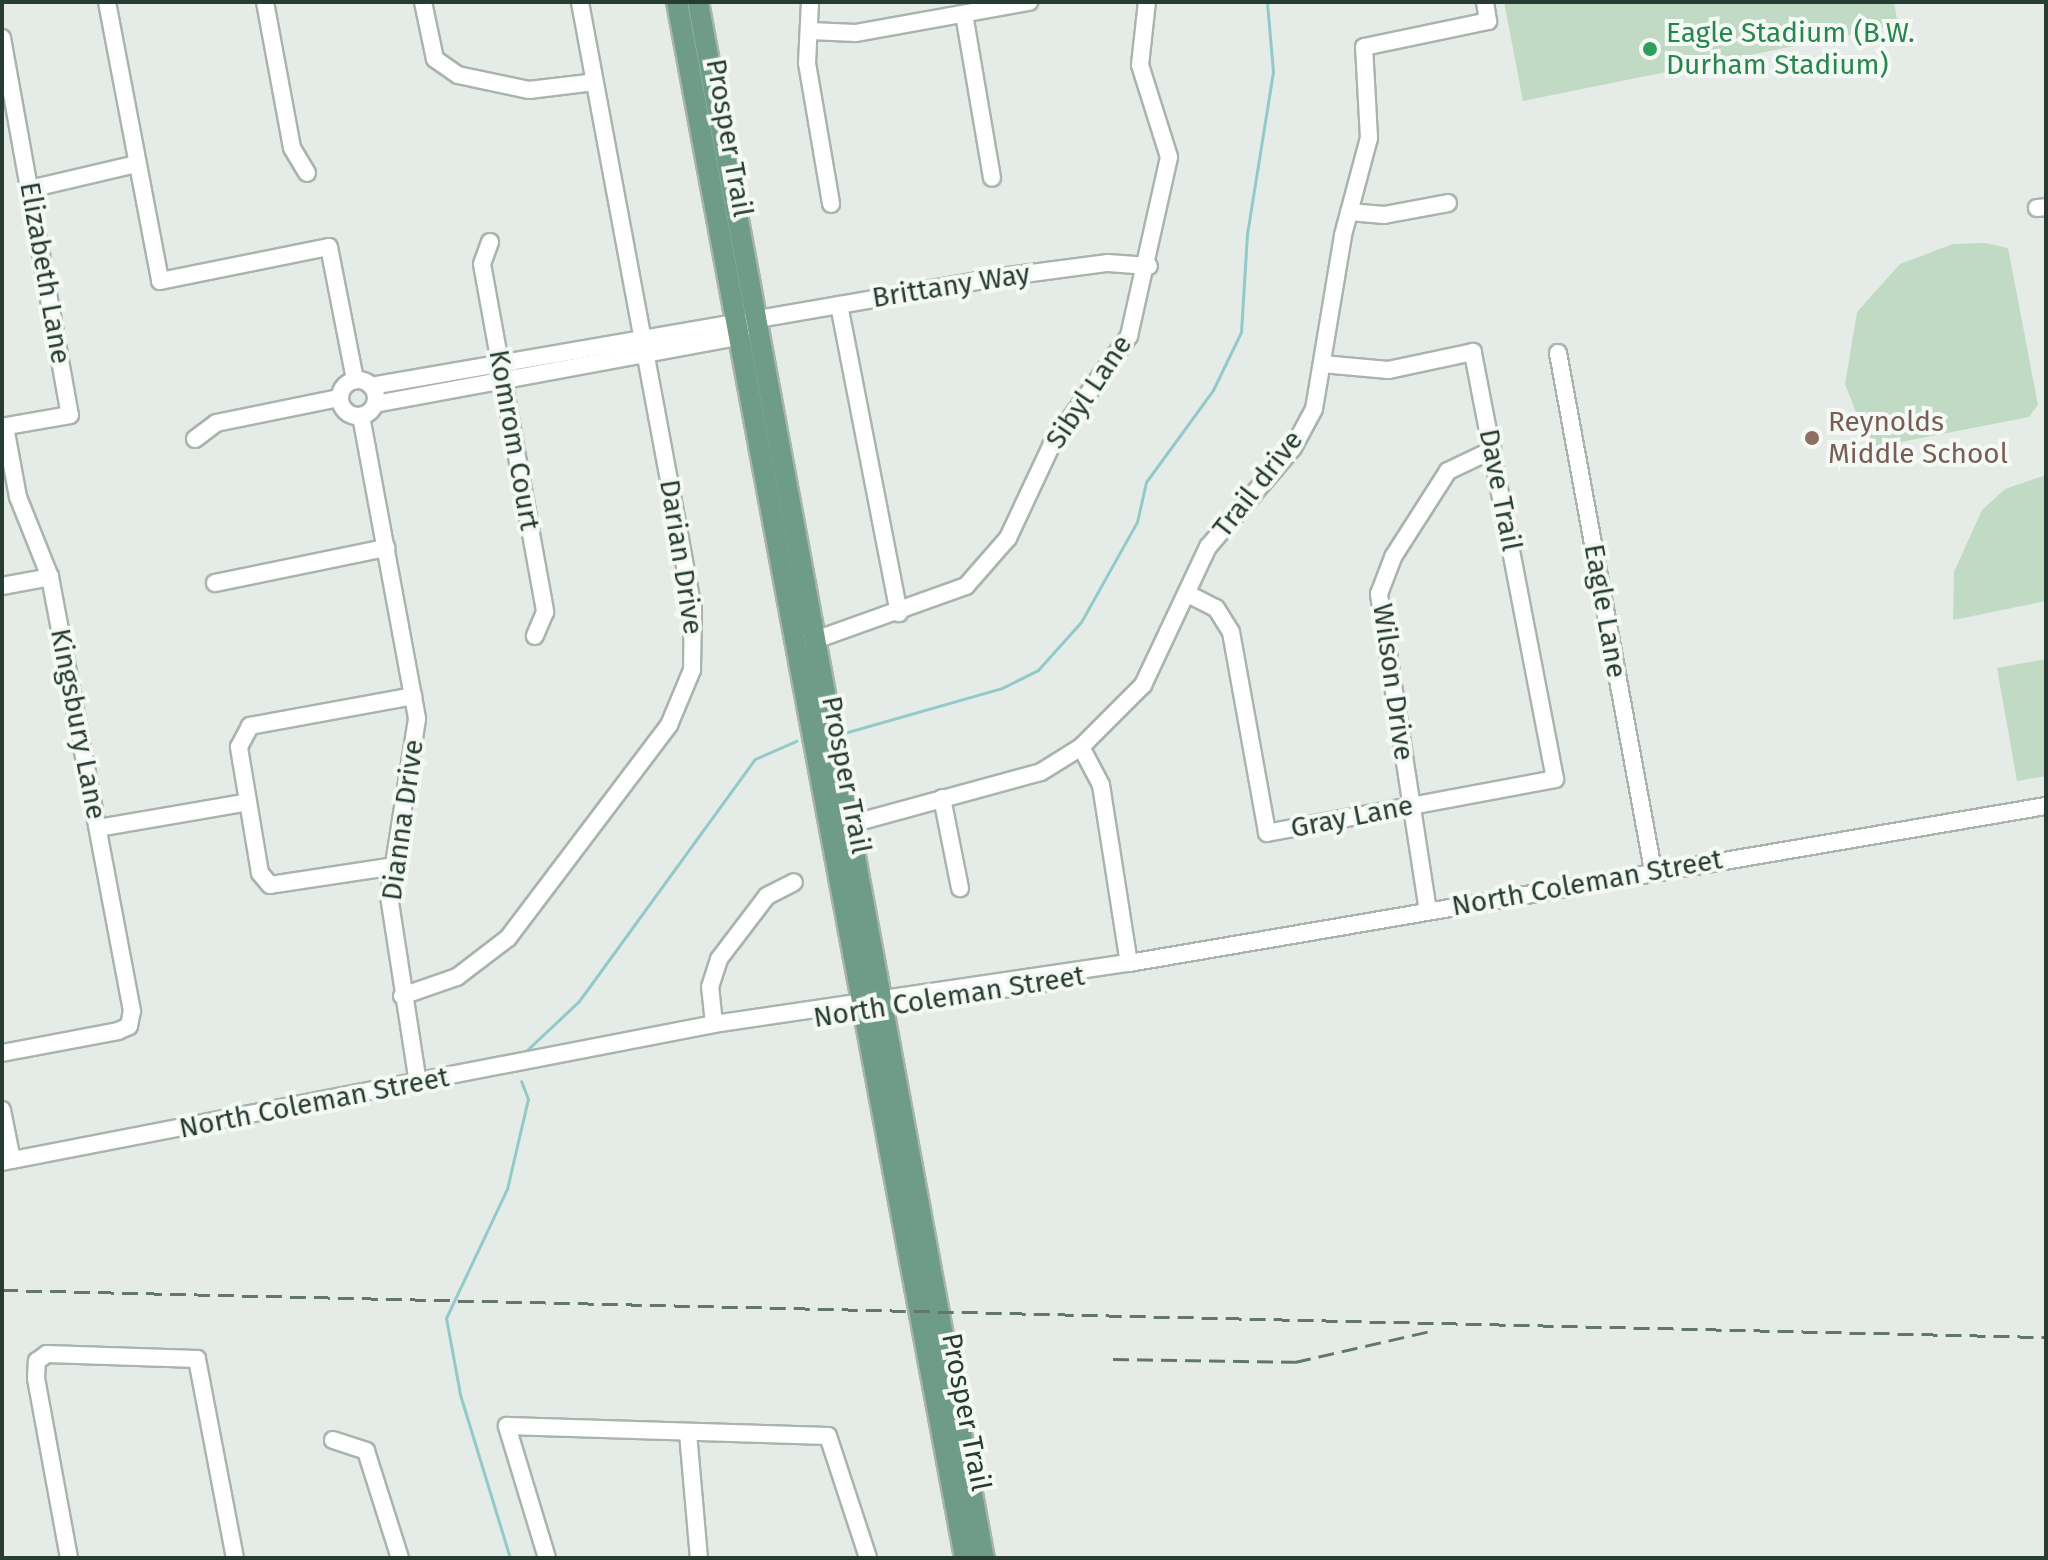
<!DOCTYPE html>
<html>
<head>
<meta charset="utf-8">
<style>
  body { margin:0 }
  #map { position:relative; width:2048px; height:1560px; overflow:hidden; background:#e5ece7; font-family:"Fira Sans",sans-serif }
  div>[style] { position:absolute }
  .green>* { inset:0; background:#c0dac3 }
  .stream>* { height:3px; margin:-1.5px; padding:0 1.5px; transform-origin:1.5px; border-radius:1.5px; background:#93cac9 }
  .roads { filter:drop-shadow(2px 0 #a8b4ad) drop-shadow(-2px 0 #a8b4ad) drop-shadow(0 2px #a8b4ad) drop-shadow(0 -2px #a8b4ad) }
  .minor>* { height:16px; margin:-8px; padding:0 8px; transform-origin:8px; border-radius:8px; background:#fff }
  .minor>.ring { margin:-8px; padding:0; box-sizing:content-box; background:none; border:16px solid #fff; border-radius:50% }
  .major>* { height:20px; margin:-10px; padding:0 10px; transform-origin:10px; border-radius:10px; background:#6e9c89 }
  .rail>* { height:3px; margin-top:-1.5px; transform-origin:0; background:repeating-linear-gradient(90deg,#61776d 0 16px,transparent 0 24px) }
  .dots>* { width:22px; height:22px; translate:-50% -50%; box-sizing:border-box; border:4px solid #f5f9f6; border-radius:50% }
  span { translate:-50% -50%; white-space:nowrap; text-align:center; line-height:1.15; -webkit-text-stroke:8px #f5f9f6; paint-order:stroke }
  .leisure-label { font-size:28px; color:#27864d }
  .left { translate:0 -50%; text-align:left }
  .street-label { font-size:28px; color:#263c32 }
  .education-label { font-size:28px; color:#785e54 }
  .frame { position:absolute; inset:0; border:4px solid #263c32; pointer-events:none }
</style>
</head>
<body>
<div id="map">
  <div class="green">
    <i style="clip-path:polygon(1504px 2px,1894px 2px,1898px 25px,1523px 101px)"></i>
    <i style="clip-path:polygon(1985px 243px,2008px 248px,2038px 405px,2029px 417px,1870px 448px,1845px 384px,1857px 312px,1900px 264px,1953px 244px)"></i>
    <i style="clip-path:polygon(2046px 475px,2046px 601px,1953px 620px,1954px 572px,1982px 510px,2005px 489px)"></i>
    <i style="clip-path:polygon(2046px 659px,2046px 776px,2017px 781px,1997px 668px)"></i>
  </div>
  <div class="stream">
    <i style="left:844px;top:733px;width:164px;rotate:-15.9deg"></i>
    <i style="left:1002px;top:688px;width:40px;rotate:-26.6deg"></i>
    <i style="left:1038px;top:670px;width:64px;rotate:-48.1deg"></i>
    <i style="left:1081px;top:622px;width:115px;rotate:-60.8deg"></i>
    <i style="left:1137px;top:522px;width:41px;rotate:-77.3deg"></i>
    <i style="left:1146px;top:482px;width:114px;rotate:-53.9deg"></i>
    <i style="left:1213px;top:390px;width:64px;rotate:-64.2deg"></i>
    <i style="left:1241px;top:332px;width:98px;rotate:-86.5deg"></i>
    <i style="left:1247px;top:234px;width:164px;rotate:-80.9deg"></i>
    <i style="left:1273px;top:72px;width:70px;rotate:-94.9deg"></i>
    <i style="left:527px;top:1050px;width:71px;rotate:-43.3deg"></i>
    <i style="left:579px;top:1001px;width:299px;rotate:-54deg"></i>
    <i style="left:755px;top:759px;width:45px;rotate:-23.7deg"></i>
    <i style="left:510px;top:1558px;width:171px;rotate:-107deg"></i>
    <i style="left:460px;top:1394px;width:77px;rotate:-100.4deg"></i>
    <i style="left:446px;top:1318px;width:143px;rotate:-64.7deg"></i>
    <i style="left:507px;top:1189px;width:92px;rotate:-76.9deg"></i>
    <i style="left:528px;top:1099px;width:19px;rotate:-111deg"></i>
  </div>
  <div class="roads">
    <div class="minor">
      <i style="left:107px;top:2px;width:284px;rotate:79.2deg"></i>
      <i style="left:160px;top:281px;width:172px;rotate:-11.4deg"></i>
      <i style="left:329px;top:247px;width:136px;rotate:78.9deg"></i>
      <i style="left:265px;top:2px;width:148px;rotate:79.5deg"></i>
      <i style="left:292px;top:148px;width:29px;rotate:59deg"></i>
      <i style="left:423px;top:2px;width:58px;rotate:78.1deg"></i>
      <i style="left:435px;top:59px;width:28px;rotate:35deg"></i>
      <i style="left:458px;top:75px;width:73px;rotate:11.9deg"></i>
      <i style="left:529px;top:90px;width:66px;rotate:-6.9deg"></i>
      <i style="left:810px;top:2px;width:61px;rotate:92.8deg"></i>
      <i style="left:807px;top:63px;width:143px;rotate:80.3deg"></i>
      <i style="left:964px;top:14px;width:166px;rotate:80.3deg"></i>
      <i style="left:810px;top:31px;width:46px;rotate:2.5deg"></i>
      <i style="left:856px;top:33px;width:176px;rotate:-10.2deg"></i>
      <i style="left:2px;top:38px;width:383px;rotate:79.8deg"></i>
      <i style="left:70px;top:415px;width:69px;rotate:170deg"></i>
      <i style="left:30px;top:189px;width:110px;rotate:-13.2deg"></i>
      <i style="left:2037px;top:208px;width:9px;rotate:-6deg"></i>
      <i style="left:1349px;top:212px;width:35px;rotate:5deg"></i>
      <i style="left:1384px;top:215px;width:65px;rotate:-10.6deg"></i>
      <i style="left:490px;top:242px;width:23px;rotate:110deg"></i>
      <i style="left:482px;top:264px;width:354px;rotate:79.7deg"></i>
      <i style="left:545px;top:612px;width:26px;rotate:113deg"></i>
      <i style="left:839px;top:305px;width:314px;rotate:79deg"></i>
      <i style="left:1558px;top:353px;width:526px;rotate:79.59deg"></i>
      <i class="ring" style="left:340px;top:380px;width:20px;height:20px"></i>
      <i style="left:371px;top:386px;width:639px;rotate:-9.82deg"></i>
      <i style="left:1001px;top:277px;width:108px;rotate:-7.5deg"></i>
      <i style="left:1108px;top:263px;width:41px;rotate:4.2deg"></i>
      <i style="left:375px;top:404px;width:366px;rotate:-10.5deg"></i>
      <i style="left:735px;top:337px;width:16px;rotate:-35deg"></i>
      <i style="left:361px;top:416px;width:308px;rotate:79.5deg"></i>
      <i style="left:417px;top:719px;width:179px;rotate:99deg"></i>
      <i style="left:389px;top:896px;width:189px;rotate:81.2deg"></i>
      <i style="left:195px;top:439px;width:26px;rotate:-37deg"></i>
      <i style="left:216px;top:423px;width:126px;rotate:-11.5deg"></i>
      <i style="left:215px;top:583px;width:175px;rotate:-11.6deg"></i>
      <i style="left:2px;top:586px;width:49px;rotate:-10.6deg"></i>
      <i style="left:1188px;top:594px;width:31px;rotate:27deg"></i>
      <i style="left:1216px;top:608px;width:28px;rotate:58deg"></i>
      <i style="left:1231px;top:632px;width:204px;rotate:79.8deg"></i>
      <i style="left:1267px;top:833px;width:293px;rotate:-10.6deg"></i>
      <i style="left:1555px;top:779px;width:435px;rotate:-100.9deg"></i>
      <i style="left:1473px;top:352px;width:87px;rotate:168deg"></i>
      <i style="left:1388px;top:370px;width:66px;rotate:-174.8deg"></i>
      <i style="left:804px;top:644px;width:172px;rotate:-19.7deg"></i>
      <i style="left:966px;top:586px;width:64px;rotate:-48.8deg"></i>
      <i style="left:1008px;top:538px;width:102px;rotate:-64.9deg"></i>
      <i style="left:1051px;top:446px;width:135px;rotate:-54.7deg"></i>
      <i style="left:1129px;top:336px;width:183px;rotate:-77.4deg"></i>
      <i style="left:1169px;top:157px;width:96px;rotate:-107.5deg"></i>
      <i style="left:1140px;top:65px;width:63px;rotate:-83.7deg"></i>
      <i style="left:1081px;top:747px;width:43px;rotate:62.2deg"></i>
      <i style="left:1101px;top:785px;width:180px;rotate:81.1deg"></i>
      <i style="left:942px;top:798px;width:92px;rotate:78.7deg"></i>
      <i style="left:840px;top:827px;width:208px;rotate:-15.3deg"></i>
      <i style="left:1041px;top:772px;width:47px;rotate:-32deg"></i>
      <i style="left:1081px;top:747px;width:88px;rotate:-45deg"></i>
      <i style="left:1143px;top:685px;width:153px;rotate:-64.8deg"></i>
      <i style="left:1208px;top:547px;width:130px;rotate:-49.4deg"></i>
      <i style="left:1293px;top:448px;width:44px;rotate:-61.7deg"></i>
      <i style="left:1314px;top:409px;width:176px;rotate:-80.5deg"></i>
      <i style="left:1343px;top:235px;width:100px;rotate:-75deg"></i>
      <i style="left:1369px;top:138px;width:91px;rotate:-93.1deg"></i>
      <i style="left:1364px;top:47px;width:127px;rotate:-11.8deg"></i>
      <i style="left:1488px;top:21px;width:19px;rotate:-99deg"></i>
      <i style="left:98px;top:828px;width:152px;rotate:-9.8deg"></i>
      <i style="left:395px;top:866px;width:126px;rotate:171.4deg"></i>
      <i style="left:270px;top:885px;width:16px;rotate:-130deg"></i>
      <i style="left:260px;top:873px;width:128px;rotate:-99.5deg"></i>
      <i style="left:239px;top:747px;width:24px;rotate:-62deg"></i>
      <i style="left:250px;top:726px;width:166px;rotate:-10.4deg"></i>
      <i style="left:1428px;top:911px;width:321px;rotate:-98.8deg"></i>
      <i style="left:1379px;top:594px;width:40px;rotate:-69deg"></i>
      <i style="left:1393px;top:557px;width:102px;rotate:-57.4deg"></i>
      <i style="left:1448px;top:471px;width:49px;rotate:-25.5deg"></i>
      <i style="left:402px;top:996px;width:58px;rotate:-19.1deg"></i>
      <i style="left:457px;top:977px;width:64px;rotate:-37.4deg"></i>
      <i style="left:508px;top:938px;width:267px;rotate:-52.9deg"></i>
      <i style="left:669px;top:725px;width:60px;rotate:-67.3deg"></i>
      <i style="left:692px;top:670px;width:61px;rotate:-89.1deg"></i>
      <i style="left:693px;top:609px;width:617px;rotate:-100.55deg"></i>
      <i style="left:907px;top:1003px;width:136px;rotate:-8.4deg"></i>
      <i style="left:714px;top:1024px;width:37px;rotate:-96deg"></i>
      <i style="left:710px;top:987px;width:29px;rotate:-72deg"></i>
      <i style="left:719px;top:959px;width:79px;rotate:-52.7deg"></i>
      <i style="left:767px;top:896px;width:30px;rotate:-27deg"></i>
      <i style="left:2px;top:1053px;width:118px;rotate:-10.7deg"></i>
      <i style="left:118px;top:1031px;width:12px;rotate:-24deg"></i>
      <i style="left:129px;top:1026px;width:15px;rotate:-79deg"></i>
      <i style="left:132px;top:1011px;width:442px;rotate:-100.7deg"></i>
      <i style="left:50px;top:577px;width:86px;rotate:-111.8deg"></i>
      <i style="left:18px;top:497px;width:71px;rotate:-100.5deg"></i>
      <i style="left:2px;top:1110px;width:51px;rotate:78.7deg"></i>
      <i style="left:2px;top:1162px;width:725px;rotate:-10.97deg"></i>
      <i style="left:714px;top:1024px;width:419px;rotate:-8.4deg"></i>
      <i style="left:1129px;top:963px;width:930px;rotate:-9.72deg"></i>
      <i style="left:688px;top:1433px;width:125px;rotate:85deg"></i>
      <i style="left:333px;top:1440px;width:35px;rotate:18deg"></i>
      <i style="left:366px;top:1451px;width:112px;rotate:72.4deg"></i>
      <i style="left:69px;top:1558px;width:183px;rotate:-100.4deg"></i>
      <i style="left:36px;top:1378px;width:17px;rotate:-87deg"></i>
      <i style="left:37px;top:1361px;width:12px;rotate:-35deg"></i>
      <i style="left:47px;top:1354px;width:150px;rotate:1.9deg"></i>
      <i style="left:197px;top:1359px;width:203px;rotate:79.2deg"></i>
      <i style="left:547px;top:1558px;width:138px;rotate:-106.9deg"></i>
      <i style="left:507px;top:1426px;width:321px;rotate:1.8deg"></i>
      <i style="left:828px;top:1436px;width:128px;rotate:71.8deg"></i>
    </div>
    <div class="major">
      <i style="left:677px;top:2px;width:1582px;rotate:79.51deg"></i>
      <i style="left:698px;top:2px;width:1582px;rotate:79.59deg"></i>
    </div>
  </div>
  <div class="rail">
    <i style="left:2px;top:1290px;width:2045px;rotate:1.32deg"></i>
    <i style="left:1113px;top:1359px;width:182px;rotate:0.9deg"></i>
    <i style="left:1295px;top:1362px;width:144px;rotate:-12.9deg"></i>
  </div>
  <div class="dots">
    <i style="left:1650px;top:49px;background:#2e9e5b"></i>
    <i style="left:1812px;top:438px;background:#8d6e63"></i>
  </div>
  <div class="leisure-label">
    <span class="left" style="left:1666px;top:49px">Eagle Stadium (B.W.<br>Durham Stadium)</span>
  </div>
  <div class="street-label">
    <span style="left:729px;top:138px;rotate:80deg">Prosper Trail</span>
    <span style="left:45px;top:273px;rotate:80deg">Elizabeth Lane</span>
    <span style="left:951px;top:286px;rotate:-9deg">Brittany Way</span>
    <span style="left:1089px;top:392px;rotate:-56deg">Sibyl Lane</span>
    <span style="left:514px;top:440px;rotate:80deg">Komrom Court</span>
    <span style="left:1258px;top:484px;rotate:-52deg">Trail drive</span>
    <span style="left:1500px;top:490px;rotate:79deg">Dave Trail</span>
    <span style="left:681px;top:557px;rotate:81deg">Darian Drive</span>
    <span style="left:1605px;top:611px;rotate:80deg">Eagle Lane</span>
    <span style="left:1393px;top:682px;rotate:82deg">Wilson Drive</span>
    <span style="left:78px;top:724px;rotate:79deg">Kingsbury Lane</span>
    <span style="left:846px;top:775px;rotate:79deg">Prosper Trail</span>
    <span style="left:1352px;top:817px;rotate:-11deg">Gray Lane</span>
    <span style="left:403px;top:820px;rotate:-82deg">Dianna Drive</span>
    <span style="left:1587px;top:883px;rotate:-10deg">North Coleman Street</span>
    <span style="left:949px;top:997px;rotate:-9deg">North Coleman Street</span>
    <span style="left:314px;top:1103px;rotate:-11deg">North Coleman Street</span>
    <span style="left:966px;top:1412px;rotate:79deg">Prosper Trail</span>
  </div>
  <div class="education-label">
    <span class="left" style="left:1828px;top:438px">Reynolds<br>Middle School</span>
  </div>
  <div class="frame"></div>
</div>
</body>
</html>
